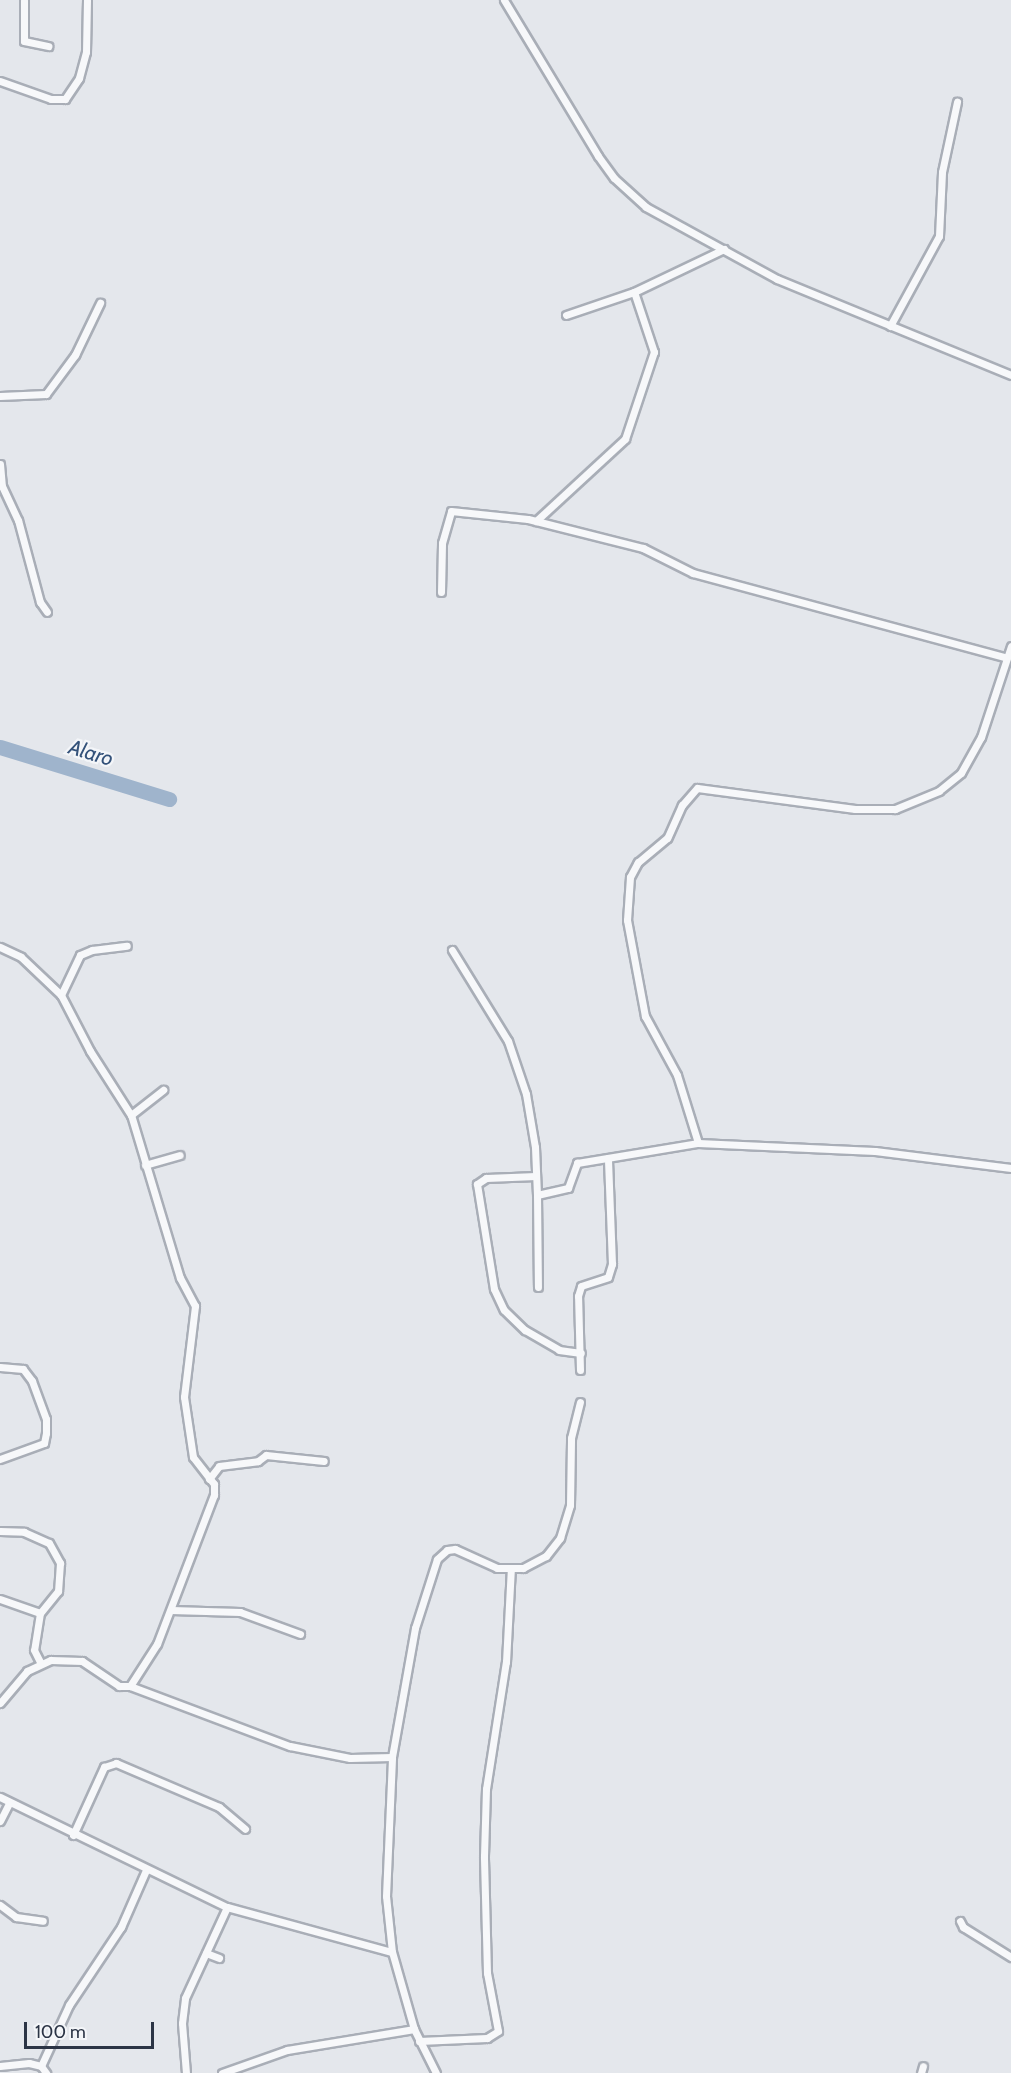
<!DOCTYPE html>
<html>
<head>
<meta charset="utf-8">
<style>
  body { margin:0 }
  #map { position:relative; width:1011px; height:2073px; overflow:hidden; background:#e4e7ec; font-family:Cabin,sans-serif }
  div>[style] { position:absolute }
  .river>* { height:15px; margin:-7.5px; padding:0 7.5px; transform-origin:7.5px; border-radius:7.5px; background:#9fb4cc }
  .roads { filter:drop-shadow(2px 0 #a9aeb7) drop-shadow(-2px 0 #a9aeb7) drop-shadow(0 2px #a9aeb7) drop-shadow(0 -2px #a9aeb7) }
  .minor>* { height:7px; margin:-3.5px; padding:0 3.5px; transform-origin:3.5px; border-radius:3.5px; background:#f7f8fa }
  span { translate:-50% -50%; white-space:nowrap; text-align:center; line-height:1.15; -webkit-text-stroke:4.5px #f4f6f9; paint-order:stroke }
  .water-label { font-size:21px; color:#34527a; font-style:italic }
  .scale { position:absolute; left:24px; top:2022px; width:130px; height:27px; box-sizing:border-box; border:3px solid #2b3445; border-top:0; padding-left:8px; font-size:18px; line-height:21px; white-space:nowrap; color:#2b3445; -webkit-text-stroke:4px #f4f6f9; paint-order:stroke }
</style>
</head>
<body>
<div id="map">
  <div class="river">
    <i style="left:0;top:747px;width:177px;rotate:17.1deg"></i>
  </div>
  <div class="roads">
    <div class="minor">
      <i style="left:24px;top:0;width:41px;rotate:90deg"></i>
      <i style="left:24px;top:41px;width:25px;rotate:12deg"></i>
      <i style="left:504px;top:0;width:182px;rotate:58.9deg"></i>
      <i style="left:598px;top:156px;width:27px;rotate:54deg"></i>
      <i style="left:614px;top:178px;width:43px;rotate:42.2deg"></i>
      <i style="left:646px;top:207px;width:149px;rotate:28.8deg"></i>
      <i style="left:777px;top:279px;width:253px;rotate:22.3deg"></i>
      <i style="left:0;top:81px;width:54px;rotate:19.4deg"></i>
      <i style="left:51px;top:99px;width:14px"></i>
      <i style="left:65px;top:99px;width:25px;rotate:-56deg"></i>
      <i style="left:79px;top:78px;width:27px;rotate:-75deg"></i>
      <i style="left:86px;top:52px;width:52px;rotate:-88.9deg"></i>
      <i style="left:566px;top:315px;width:72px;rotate:-18.7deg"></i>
      <i style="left:634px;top:292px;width:100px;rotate:-25.5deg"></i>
      <i style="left:890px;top:326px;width:102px;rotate:-61.4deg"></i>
      <i style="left:939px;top:236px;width:64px;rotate:-87.3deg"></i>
      <i style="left:942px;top:172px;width:72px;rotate:-77.9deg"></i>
      <i style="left:0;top:396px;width:46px;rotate:-2.5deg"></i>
      <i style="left:46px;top:394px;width:49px;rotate:-53.4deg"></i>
      <i style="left:75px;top:355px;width:58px;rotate:-64.3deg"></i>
      <i style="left:0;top:464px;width:22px;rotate:85deg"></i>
      <i style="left:2px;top:486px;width:38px;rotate:65deg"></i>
      <i style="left:18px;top:520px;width:85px;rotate:75deg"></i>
      <i style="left:40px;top:602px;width:12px;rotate:55deg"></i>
      <i style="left:536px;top:521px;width:121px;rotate:-42.7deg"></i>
      <i style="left:625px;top:439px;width:92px;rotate:-71.6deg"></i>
      <i style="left:654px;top:352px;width:63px;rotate:-108.4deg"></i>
      <i style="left:441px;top:592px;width:49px;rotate:-88.8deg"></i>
      <i style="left:442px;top:543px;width:33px;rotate:-74deg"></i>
      <i style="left:451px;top:511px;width:77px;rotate:5.9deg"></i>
      <i style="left:528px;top:519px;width:119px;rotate:14.2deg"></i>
      <i style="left:643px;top:548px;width:56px;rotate:26.6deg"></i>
      <i style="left:693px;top:573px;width:325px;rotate:15.1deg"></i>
      <i style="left:1011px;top:646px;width:96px;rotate:108.2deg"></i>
      <i style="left:981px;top:737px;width:41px;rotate:119.1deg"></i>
      <i style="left:961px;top:773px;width:28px;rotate:141deg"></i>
      <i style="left:939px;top:791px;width:48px;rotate:157.8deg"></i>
      <i style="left:895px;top:809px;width:40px;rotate:180deg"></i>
      <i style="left:855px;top:809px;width:159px;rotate:-172.4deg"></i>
      <i style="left:697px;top:788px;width:23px;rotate:131deg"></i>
      <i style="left:682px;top:805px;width:36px;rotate:114deg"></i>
      <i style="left:667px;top:838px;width:38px;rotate:140deg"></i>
      <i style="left:638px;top:862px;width:17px;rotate:118deg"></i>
      <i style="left:630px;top:877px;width:43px;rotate:94deg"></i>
      <i style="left:627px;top:920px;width:98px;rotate:79.4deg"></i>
      <i style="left:645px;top:1016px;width:67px;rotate:61.5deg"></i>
      <i style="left:677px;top:1075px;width:71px;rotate:72.8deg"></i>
      <i style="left:698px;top:1143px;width:177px;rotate:2.6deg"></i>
      <i style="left:875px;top:1151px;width:137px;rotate:7.1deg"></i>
      <i style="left:0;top:947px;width:23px;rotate:25deg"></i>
      <i style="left:21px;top:957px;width:55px;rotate:43.5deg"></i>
      <i style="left:61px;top:995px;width:63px;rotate:62.6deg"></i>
      <i style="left:90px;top:1051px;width:76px;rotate:57.4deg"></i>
      <i style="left:452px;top:950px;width:107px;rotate:58.4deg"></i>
      <i style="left:508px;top:1041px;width:56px;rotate:71.2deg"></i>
      <i style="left:526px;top:1094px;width:54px;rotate:80.4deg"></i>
      <i style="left:535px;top:1147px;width:48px;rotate:87.6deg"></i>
      <i style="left:537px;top:1195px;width:32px;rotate:-13deg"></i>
      <i style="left:568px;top:1188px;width:27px;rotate:-70deg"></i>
      <i style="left:577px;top:1163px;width:123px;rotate:-9.4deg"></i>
      <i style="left:61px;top:995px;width:44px;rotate:-64.6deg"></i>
      <i style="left:80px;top:955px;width:13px;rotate:-23deg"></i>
      <i style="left:92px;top:950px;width:35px;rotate:-7deg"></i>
      <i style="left:145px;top:1165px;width:36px;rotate:-16deg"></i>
      <i style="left:536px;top:1176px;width:50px;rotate:177.7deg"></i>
      <i style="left:486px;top:1178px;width:11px;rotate:146deg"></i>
      <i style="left:477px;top:1184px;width:106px;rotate:80.8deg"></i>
      <i style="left:494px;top:1289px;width:23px;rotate:65deg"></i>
      <i style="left:504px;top:1310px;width:29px;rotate:44deg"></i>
      <i style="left:525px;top:1330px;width:39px;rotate:30deg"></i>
      <i style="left:559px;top:1350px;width:22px;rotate:8deg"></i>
      <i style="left:537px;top:1195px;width:92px;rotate:89.4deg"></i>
      <i style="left:0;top:1367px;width:23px;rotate:5deg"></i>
      <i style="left:23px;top:1369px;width:15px;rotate:53deg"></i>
      <i style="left:32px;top:1381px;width:40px;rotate:69.8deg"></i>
      <i style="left:46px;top:1419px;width:14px;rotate:90deg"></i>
      <i style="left:46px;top:1433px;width:10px;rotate:101deg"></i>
      <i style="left:44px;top:1443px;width:47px;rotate:160deg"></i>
      <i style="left:580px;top:1370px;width:74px;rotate:-91.5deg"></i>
      <i style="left:578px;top:1296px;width:10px;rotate:-73deg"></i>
      <i style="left:581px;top:1286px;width:28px;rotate:-18deg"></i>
      <i style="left:608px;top:1277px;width:14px;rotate:-73deg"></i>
      <i style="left:612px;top:1264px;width:106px;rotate:-92.2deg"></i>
      <i style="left:209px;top:1479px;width:16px;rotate:-52deg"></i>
      <i style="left:219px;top:1466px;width:39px;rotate:-7deg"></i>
      <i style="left:258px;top:1461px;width:10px;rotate:-37deg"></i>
      <i style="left:266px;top:1455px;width:58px;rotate:5.9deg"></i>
      <i style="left:0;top:1531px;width:24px;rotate:2deg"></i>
      <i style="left:24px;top:1532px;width:27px;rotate:24deg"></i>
      <i style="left:49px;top:1543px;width:23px;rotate:61deg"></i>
      <i style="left:60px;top:1563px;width:28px;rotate:94deg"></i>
      <i style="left:58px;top:1591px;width:28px;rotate:129deg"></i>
      <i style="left:40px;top:1613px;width:37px;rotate:99deg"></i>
      <i style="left:34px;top:1650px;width:13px;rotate:63deg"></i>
      <i style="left:0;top:1599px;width:42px;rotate:19.3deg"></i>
      <i style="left:171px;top:1610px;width:69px;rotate:1.7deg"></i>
      <i style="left:240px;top:1612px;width:64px;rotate:20.1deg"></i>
      <i style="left:130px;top:1686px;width:171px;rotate:20.6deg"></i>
      <i style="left:290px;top:1746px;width:61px;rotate:11.3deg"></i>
      <i style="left:350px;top:1758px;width:42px;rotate:-1.4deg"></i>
      <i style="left:0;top:1703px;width:42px;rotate:-49.8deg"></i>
      <i style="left:27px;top:1671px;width:26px;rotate:-25deg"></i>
      <i style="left:51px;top:1660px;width:31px;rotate:2deg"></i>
      <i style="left:82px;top:1661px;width:45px;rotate:34deg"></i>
      <i style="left:119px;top:1686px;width:11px"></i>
      <i style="left:130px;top:1686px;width:50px;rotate:-57.3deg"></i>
      <i style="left:157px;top:1644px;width:160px;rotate:-69.1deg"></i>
      <i style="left:214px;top:1495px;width:11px;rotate:-90deg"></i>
      <i style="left:214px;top:1484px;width:34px;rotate:-128deg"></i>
      <i style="left:193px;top:1457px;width:61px;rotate:-98.5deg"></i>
      <i style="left:184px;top:1397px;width:92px;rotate:-83.1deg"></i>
      <i style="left:195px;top:1306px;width:32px;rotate:-118deg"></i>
      <i style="left:180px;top:1278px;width:170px;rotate:-106.7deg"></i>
      <i style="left:131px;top:1115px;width:41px;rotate:-38deg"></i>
      <i style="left:0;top:1797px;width:252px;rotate:25.9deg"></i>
      <i style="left:227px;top:1907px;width:171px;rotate:15.3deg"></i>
      <i style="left:0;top:1821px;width:20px;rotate:-63deg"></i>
      <i style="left:73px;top:1835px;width:75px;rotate:-65.5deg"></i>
      <i style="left:104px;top:1767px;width:13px;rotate:-18deg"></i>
      <i style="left:116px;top:1763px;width:112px;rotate:23.1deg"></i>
      <i style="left:219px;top:1807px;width:34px;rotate:40deg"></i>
      <i style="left:0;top:1905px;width:20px;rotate:37deg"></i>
      <i style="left:16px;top:1917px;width:27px;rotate:8deg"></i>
      <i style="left:960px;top:1921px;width:7px;rotate:63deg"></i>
      <i style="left:963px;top:1927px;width:57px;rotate:32deg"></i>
      <i style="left:206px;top:1953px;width:14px;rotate:21deg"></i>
      <i style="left:419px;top:2041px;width:68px;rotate:-2.5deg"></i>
      <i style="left:487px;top:2038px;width:13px;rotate:-32deg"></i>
      <i style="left:498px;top:2031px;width:59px;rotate:-100.7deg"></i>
      <i style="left:487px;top:1973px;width:117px;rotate:-91.5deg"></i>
      <i style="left:484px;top:1856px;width:67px;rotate:-88.3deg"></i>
      <i style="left:486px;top:1789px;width:129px;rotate:-81.1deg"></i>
      <i style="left:506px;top:1662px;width:94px;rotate:-87deg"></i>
      <i style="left:0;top:2066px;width:29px;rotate:-6deg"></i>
      <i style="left:29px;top:2063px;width:12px;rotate:14deg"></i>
      <i style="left:41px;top:2066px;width:9px;rotate:54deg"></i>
      <i style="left:41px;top:2066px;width:67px;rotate:-65.3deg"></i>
      <i style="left:69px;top:2005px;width:94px;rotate:-56.3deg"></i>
      <i style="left:121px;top:1927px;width:62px;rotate:-66.3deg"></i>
      <i style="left:186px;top:2073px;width:50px;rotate:-94.6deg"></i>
      <i style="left:182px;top:2023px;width:25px;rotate:-83deg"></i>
      <i style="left:185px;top:1998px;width:100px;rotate:-65.2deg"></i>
      <i style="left:222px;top:2073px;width:69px;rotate:-19.5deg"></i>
      <i style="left:287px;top:2050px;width:129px;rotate:-9.4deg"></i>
      <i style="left:436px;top:2073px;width:49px;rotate:-116.6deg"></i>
      <i style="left:414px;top:2029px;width:80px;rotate:-105.9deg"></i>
      <i style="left:392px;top:1952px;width:56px;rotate:-96.1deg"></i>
      <i style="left:386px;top:1896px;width:139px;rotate:-87.5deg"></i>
      <i style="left:392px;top:1757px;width:131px;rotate:-79.9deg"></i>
      <i style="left:415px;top:1628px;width:72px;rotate:-72.3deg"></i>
      <i style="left:437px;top:1559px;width:13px;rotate:-42deg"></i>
      <i style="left:447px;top:1550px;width:8px;rotate:-7deg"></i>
      <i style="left:455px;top:1549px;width:46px;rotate:24.3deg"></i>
      <i style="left:497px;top:1568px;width:26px"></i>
      <i style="left:523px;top:1568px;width:26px;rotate:-28deg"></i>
      <i style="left:546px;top:1556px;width:23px;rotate:-52deg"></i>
      <i style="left:560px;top:1538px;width:34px;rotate:-73deg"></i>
      <i style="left:570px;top:1505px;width:67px;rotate:-89.1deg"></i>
      <i style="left:571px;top:1438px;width:37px;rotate:-76deg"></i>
      <i style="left:921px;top:2073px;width:7px;rotate:-74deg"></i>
    </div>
  </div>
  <div class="water-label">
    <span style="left:91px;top:753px;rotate:17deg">Alaro</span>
  </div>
  <div class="scale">100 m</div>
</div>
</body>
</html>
